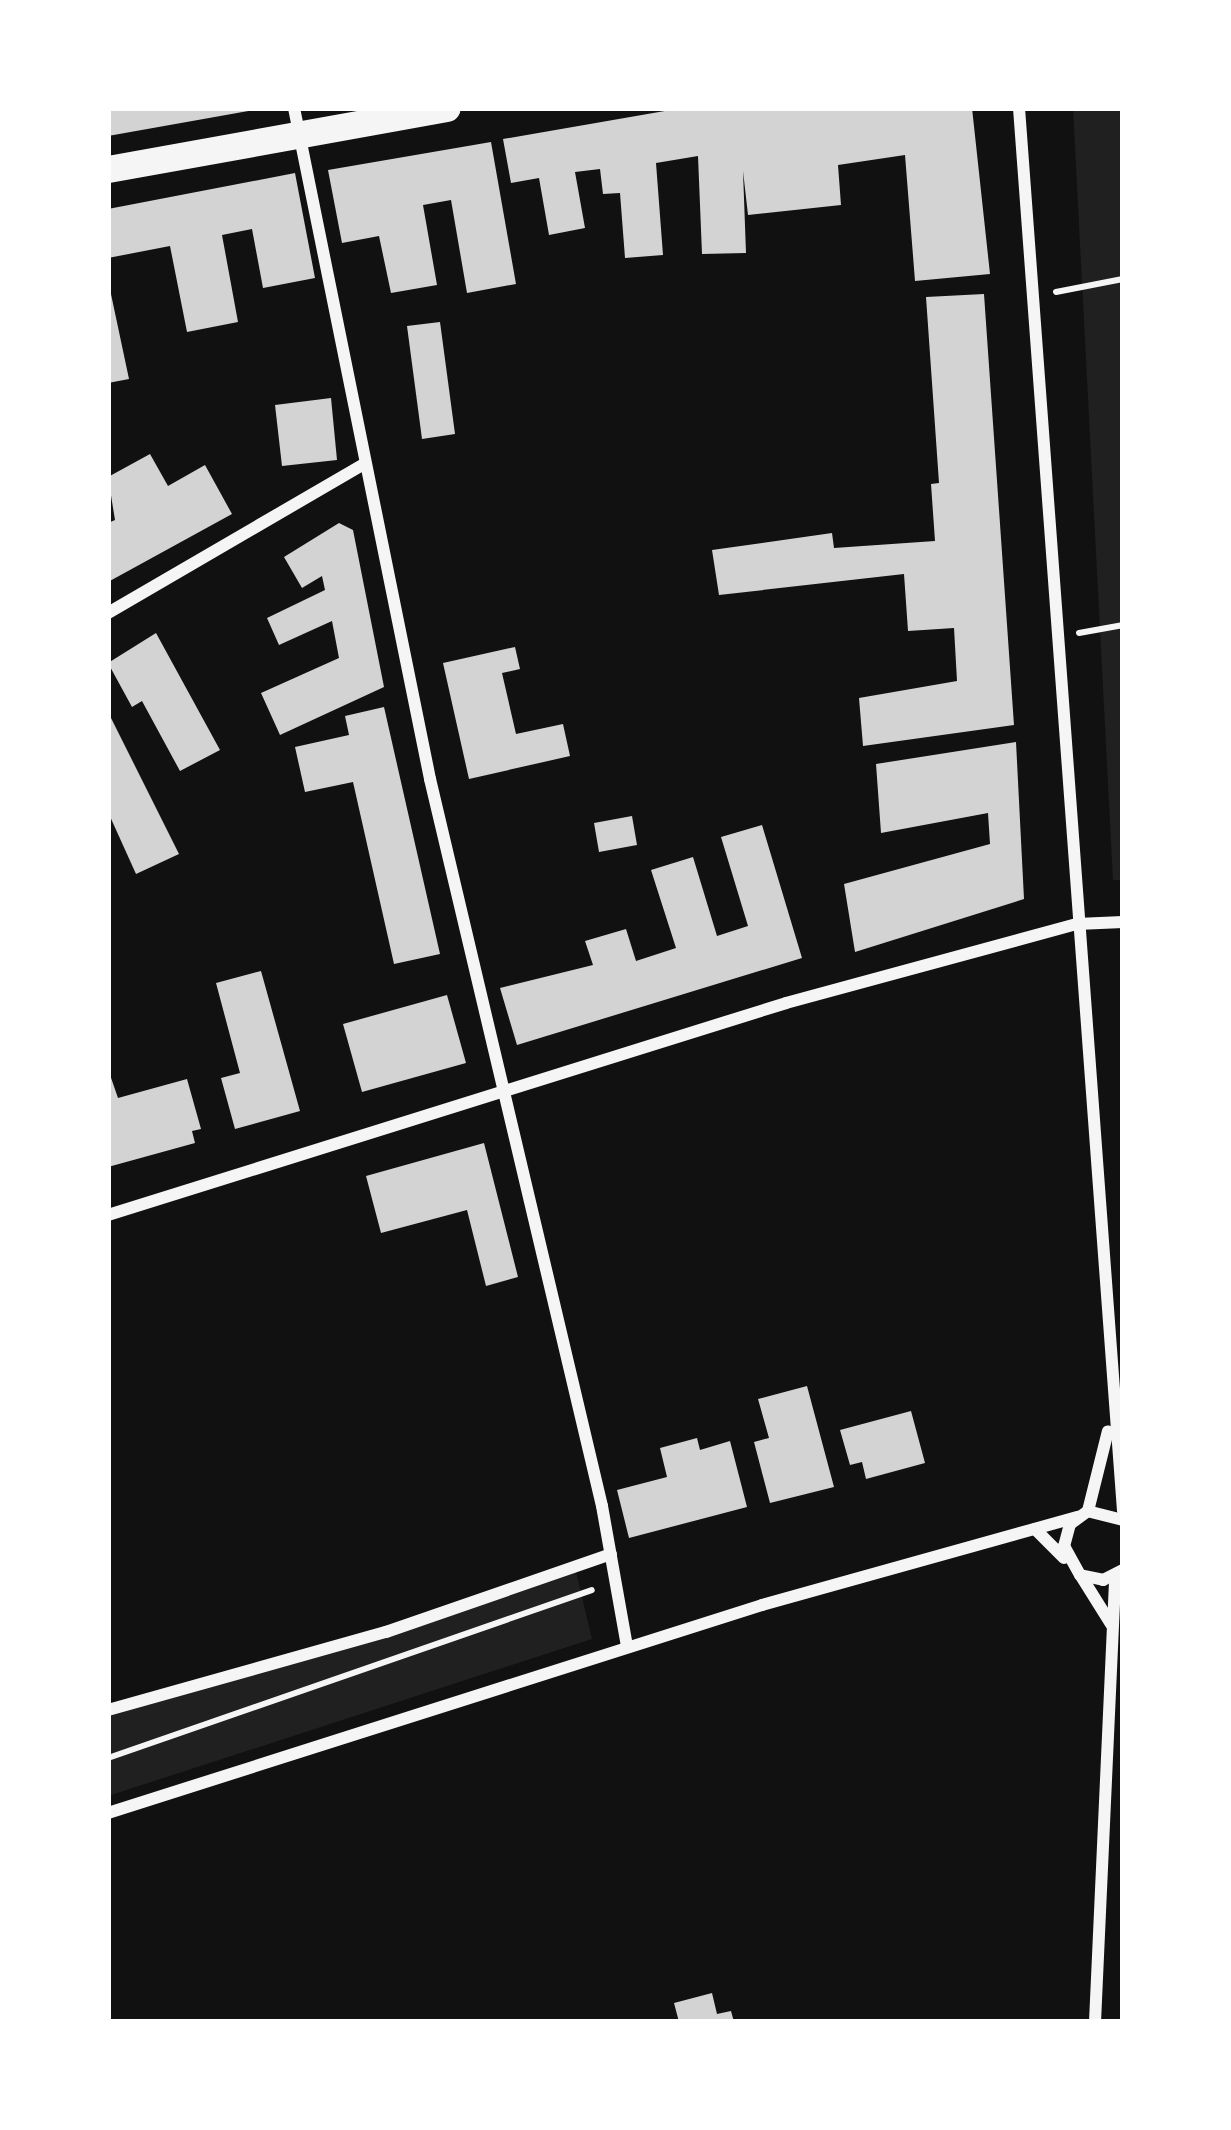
<!DOCTYPE html>
<html>
<head>
<meta charset="utf-8">
<style>
  body { margin:0 }
  #map { position:relative; width:1231px; height:2130px; overflow:hidden; background:#111; font-family:Rubik,sans-serif }
  div>[style] { position:absolute }
  .green>* { inset:0; background:#202020 }
  .building>* { inset:0; background:#d3d3d3 }
  .path>* { height:6px; margin:-3px; padding:0 3px; transform-origin:3px; border-radius:3px; background:#f5f5f5 }
  .minor>* { height:12px; margin:-6px; padding:0 6px; transform-origin:6px; border-radius:6px; background:#f5f5f5 }
  .primary>* { height:27px; margin:-13.5px; padding:0 13.5px; transform-origin:13.5px; border-radius:13.5px; background:#f5f5f5 }
  span { translate:-50% -50%; white-space:nowrap; text-align:center; line-height:1.15; -webkit-text-stroke:10px #fff; paint-order:stroke }
  .frame { position:absolute; inset:0; border:111px solid #fff; pointer-events:none }
</style>
</head>
<body>
<div id="map">
  <div class="green">
    <i style="clip-path:polygon(1073px 108px,1123px 108px,1123px 880px,1113px 880px)"></i>
    <i style="clip-path:polygon(576px 1572px,592px 1639px,108px 1796px,108px 1712px)"></i>
  </div>
  <div class="building">
    <i style="clip-path:polygon(108px 108px,254px 108px,254px 110px,108px 136px)"></i>
    <i style="clip-path:polygon(682px 108px,972px 108px,990px 274px,915px 281px,905px 155px,838px 165px,841px 205px,748px 215px,743px 171px,746px 253px,702px 254px,698px 156px,656px 163px,663px 255px,625px 258px,620px 193px,603px 194px,600px 169px,575px 172px,585px 228px,549px 235px,539px 178px,511px 183px,503px 139px)"></i>
    <i style="clip-path:polygon(491px 142px,516px 284px,467px 293px,451px 200px,423px 205px,437px 285px,391px 293px,379px 236px,342px 243px,328px 170px)"></i>
    <i style="clip-path:polygon(295px 173px,315px 278px,263px 288px,252px 229px,222px 235px,238px 322px,187px 332px,170px 246px,108px 258px,108px 209px)"></i>
    <i style="clip-path:polygon(108px 280px,129px 379px,108px 383px)"></i>
    <i style="clip-path:polygon(984px 294px,1014px 725px,863px 746px,859px 698px,957px 681px,954px 628px,908px 631px,904px 574px,719px 595px,712px 550px,832px 533px,834px 548px,935px 541px,931px 484px,939px 483px,926px 297px)"></i>
    <i style="clip-path:polygon(440px 322px,455px 434px,422px 439px,407px 326px)"></i>
    <i style="clip-path:polygon(331px 398px,337px 460px,282px 466px,275px 405px)"></i>
    <i style="clip-path:polygon(150px 454px,168px 486px,205px 465px,232px 514px,108px 582px,108px 523px,115px 520px,108px 477px)"></i>
    <i style="clip-path:polygon(339px 523px,353px 530px,384px 687px,280px 735px,261px 693px,339px 658px,332px 621px,279px 645px,267px 618px,325px 590px,322px 576px,302px 588px,284px 557px)"></i>
    <i style="clip-path:polygon(156px 633px,220px 750px,180px 771px,142px 701px,132px 707px,108px 663px)"></i>
    <i style="clip-path:polygon(515px 647px,520px 669px,502px 673px,516px 734px,563px 724px,570px 756px,469px 779px,443px 663px)"></i>
    <i style="clip-path:polygon(384px 707px,440px 954px,394px 964px,353px 782px,305px 792px,295px 747px,349px 735px,345px 716px)"></i>
    <i style="clip-path:polygon(108px 712px,179px 854px,136px 874px,108px 812px)"></i>
    <i style="clip-path:polygon(1016px 742px,1024px 899px,855px 952px,844px 884px,990px 844px,988px 813px,881px 833px,876px 764px)"></i>
    <i style="clip-path:polygon(632px 816px,637px 845px,599px 852px,594px 823px)"></i>
    <i style="clip-path:polygon(762px 825px,802px 958px,517px 1045px,500px 988px,593px 965px,585px 941px,626px 929px,636px 961px,676px 948px,651px 870px,693px 857px,717px 936px,748px 926px,721px 837px)"></i>
    <i style="clip-path:polygon(261px 971px,300px 1111px,235px 1129px,221px 1078px,240px 1073px,216px 983px)"></i>
    <i style="clip-path:polygon(447px 995px,466px 1063px,362px 1092px,343px 1024px)"></i>
    <i style="clip-path:polygon(108px 1069px,118px 1098px,187px 1079px,201px 1129px,192px 1131px,195px 1143px,108px 1167px)"></i>
    <i style="clip-path:polygon(484px 1143px,518px 1277px,486px 1286px,467px 1210px,381px 1233px,366px 1176px)"></i>
    <i style="clip-path:polygon(807px 1386px,834px 1487px,770px 1503px,754px 1442px,769px 1438px,758px 1399px)"></i>
    <i style="clip-path:polygon(911px 1411px,925px 1463px,866px 1479px,862px 1462px,850px 1465px,840px 1430px)"></i>
    <i style="clip-path:polygon(697px 1438px,700px 1450px,730px 1441px,747px 1507px,629px 1538px,617px 1490px,667px 1477px,660px 1448px)"></i>
    <i style="clip-path:polygon(712px 1993px,717px 2014px,731px 2011px,734px 2022px,679px 2022px,674px 2003px)"></i>
  </div>
  <div class="path">
    <i style="left:1056px;top:292px;width:68px;rotate:-11deg"></i>
    <i style="left:1079px;top:633px;width:45px;rotate:-10.3deg"></i>
    <i style="left:108px;top:1758px;width:512px;rotate:-19.14deg"></i>
  </div>
  <div class="minor">
    <i style="left:294px;top:108px;width:685px;rotate:78.54deg"></i>
    <i style="left:430px;top:779px;width:747px;rotate:76.69deg"></i>
    <i style="left:602px;top:1506px;width:143px;rotate:79.9deg"></i>
    <i style="left:1019px;top:108px;width:1407px;rotate:85.76deg"></i>
    <i style="left:108px;top:613px;width:296px;rotate:-30.2deg"></i>
    <i style="left:108px;top:1215px;width:710px;rotate:-17.36deg"></i>
    <i style="left:786px;top:1003px;width:302px;rotate:-15.2deg"></i>
    <i style="left:1077px;top:924px;width:46px;rotate:-2.5deg"></i>
    <i style="left:1088px;top:1511px;width:82px;rotate:-76deg"></i>
    <i style="left:1123px;top:1520px;width:36px;rotate:-166deg"></i>
    <i style="left:1088px;top:1511px;width:22px;rotate:144deg"></i>
    <i style="left:1070px;top:1524px;width:23px;rotate:105deg"></i>
    <i style="left:1064px;top:1546px;width:33px;rotate:61deg"></i>
    <i style="left:1080px;top:1575px;width:24px;rotate:12deg"></i>
    <i style="left:1103px;top:1580px;width:22px;rotate:-27deg"></i>
    <i style="left:1035px;top:1529px;width:41px;rotate:45deg"></i>
    <i style="left:1081px;top:1576px;width:57px;rotate:58deg"></i>
    <i style="left:108px;top:1710px;width:289px;rotate:-15.7deg"></i>
    <i style="left:386px;top:1632px;width:238px;rotate:-19.1deg"></i>
    <i style="left:108px;top:1813px;width:686px;rotate:-17.64deg"></i>
    <i style="left:762px;top:1605px;width:328px;rotate:-15.6deg"></i>
    <i style="left:1095px;top:2022px;width:446px;rotate:-87.4deg"></i>
  </div>
  <div class="primary">
    <i style="left:108px;top:169px;width:344px;rotate:-10.2deg"></i>
  </div>
  <div class="frame"></div>
</div>
</body>
</html>
